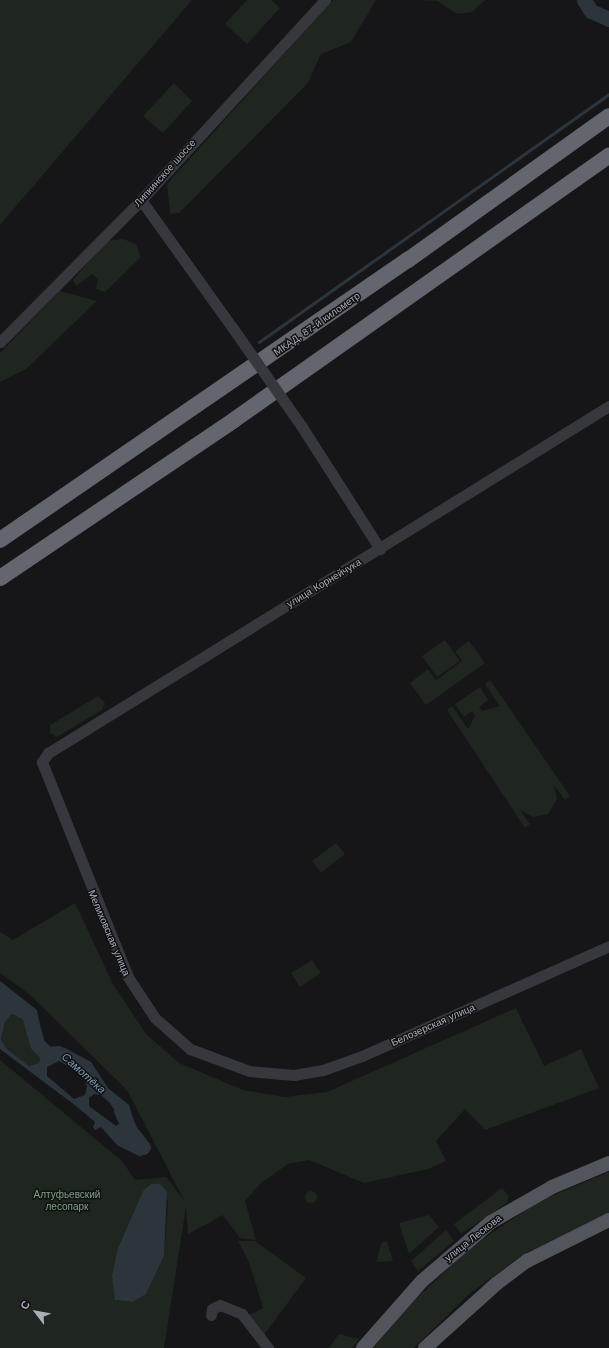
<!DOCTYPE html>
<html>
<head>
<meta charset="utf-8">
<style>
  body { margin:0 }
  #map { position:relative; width:609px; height:1348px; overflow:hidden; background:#161618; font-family:"Work Sans",sans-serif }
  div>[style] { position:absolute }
  .green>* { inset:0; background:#1e261f }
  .round { border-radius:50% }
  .water>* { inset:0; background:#2c353c }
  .stream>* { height:2.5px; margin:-1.25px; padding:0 1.25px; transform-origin:1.25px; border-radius:1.25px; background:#2c353c }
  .river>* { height:15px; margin:-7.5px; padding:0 7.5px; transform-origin:7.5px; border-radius:7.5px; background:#2c353c }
  .minor>* { height:11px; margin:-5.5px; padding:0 5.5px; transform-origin:5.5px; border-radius:5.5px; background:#37383d }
  .major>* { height:14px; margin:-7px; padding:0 7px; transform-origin:7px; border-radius:7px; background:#53555c }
  .highway>* { height:16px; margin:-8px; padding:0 8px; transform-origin:8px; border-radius:8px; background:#63666e }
  .minor-bridge>* { height:11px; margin:-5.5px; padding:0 5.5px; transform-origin:5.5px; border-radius:5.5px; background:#37383d }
  span { translate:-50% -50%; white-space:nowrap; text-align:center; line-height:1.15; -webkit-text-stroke:3px #111113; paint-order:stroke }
  .street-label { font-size:10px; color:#a8adb8 }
  .park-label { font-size:10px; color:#7fa381 }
  .water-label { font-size:11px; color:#7f9bb3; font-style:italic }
  .north { position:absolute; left:16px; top:1292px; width:40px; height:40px; -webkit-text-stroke:3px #111113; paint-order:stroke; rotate:302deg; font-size:11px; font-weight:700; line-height:16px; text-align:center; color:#a8adb8 }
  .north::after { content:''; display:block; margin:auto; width:14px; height:18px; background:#a8adb8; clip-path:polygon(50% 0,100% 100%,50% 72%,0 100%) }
</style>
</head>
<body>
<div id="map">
  <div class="green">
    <i style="clip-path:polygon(0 0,192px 0,0 225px)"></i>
    <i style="clip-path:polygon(247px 0,271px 0,280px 8px,247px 44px,225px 24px)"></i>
    <i style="clip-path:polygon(333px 0,376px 0,351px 42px,321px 54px,308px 83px,179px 213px,170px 214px,167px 184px)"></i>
    <i style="clip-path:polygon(420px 0,485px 0,472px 12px,457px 14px,437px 1px)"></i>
    <i style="clip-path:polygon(174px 83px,192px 101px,163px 133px,143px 116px)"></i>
    <i style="clip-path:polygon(123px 239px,136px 244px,141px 257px,105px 292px,96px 289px,98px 279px,92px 274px,76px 286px,73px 280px,107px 241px)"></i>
    <i style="clip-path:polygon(60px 291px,97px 301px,26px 369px,0 382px,0 353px)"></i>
    <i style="clip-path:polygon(445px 640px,460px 661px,437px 677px,422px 656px)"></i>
    <i style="clip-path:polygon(469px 641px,485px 663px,426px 705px,410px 683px,428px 669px,436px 680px,462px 661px,455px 651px)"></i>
    <i style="clip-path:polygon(490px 680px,570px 796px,565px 800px,554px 785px,557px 799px,548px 814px,533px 817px,520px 810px,530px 824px,525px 828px,447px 710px,452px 706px,468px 729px,475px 716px,472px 711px,464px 717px,455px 704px,480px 687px,488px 700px,479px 707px,482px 711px,500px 706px,485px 684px)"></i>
    <i style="clip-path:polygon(98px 696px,105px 703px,102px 710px,57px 737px,50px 733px,50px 725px)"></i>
    <i style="clip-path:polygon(336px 843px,345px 854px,321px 873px,312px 861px)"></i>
    <i style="clip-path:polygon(evenodd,75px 903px,113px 984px,146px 1034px,179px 1063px,243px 1090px,285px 1097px,327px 1092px,516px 1008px,544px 1066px,581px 1049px,599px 1088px,485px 1130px,465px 1109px,436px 1141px,446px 1161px,428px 1169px,364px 1183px,309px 1160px,288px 1164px,261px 1183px,245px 1201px,256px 1240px,240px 1238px,223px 1215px,188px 1234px,186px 1207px,164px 1348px,0 1348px,0 1060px,122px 1161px,135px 1180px,166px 1177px,184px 1200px,127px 1090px,29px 994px,0 973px,0 932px,13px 940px,75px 903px,143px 1191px,168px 1200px,164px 1256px,146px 1294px,133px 1302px,115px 1300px,118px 1248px,143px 1191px)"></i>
    <i style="clip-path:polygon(312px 960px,321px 973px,300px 987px,291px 973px)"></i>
    <i style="clip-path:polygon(12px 1014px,25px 1015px,35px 1029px,42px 1052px,39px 1063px,29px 1066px,7px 1049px,1px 1038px,5px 1022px)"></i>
    <i style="clip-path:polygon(609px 1172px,609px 1212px,522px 1255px,469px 1294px,414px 1348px,373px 1348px,407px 1307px,475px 1244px,540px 1201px)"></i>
    <i style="clip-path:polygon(502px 1188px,509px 1196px,507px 1203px,461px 1234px,454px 1224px)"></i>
    <i class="round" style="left:305px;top:1191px;width:12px;height:12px"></i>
    <i style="clip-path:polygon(429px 1215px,439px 1227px,409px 1254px,399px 1223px)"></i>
    <i style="clip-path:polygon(446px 1230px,454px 1241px,418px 1271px,411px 1261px)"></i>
    <i style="clip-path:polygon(238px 1241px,255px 1241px,306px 1278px,264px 1335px,249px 1315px,263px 1308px,249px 1262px)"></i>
    <i style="clip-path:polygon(382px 1242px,387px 1242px,393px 1261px,376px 1262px)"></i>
    <i style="clip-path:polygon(339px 1334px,359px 1339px,352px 1348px,329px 1348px)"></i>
  </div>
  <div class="water">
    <i style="clip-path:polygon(evenodd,0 981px,37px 1010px,42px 1037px,48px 1048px,65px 1048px,91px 1062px,108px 1088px,129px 1105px,135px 1125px,147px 1140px,141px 1157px,117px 1145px,101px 1127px,95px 1130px,93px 1127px,95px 1122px,76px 1106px,0 1049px,0 981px,12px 1014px,25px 1015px,35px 1029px,42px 1052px,39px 1063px,29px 1066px,7px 1049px,1px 1039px,5px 1022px,12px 1014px,0 981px,59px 1061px,81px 1073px,87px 1086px,85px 1095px,74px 1099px,47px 1076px,47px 1067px,59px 1061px,0 981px,94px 1094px,101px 1095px,110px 1103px,122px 1122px,116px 1126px,89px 1106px,89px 1098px,94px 1094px)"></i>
    <i style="clip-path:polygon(151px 1184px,160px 1184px,167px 1192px,164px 1256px,146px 1294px,133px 1302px,115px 1300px,112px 1276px,118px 1248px,143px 1191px)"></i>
  </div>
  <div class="stream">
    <i style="left:259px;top:342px;width:429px;rotate:-35.3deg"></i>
  </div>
  <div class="river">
    <i style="left:584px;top:0;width:13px;rotate:58deg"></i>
    <i style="left:591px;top:11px;width:20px;rotate:24deg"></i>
    <i style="left:0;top:998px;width:33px;rotate:29deg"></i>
    <i style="left:29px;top:1014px;width:31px;rotate:75deg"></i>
    <i style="left:37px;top:1044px;width:14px;rotate:45deg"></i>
    <i style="left:47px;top:1054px;width:11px;rotate:-5deg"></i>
    <i style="left:121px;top:1110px;width:39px;rotate:67deg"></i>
    <i style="left:136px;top:1146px;width:7px;rotate:8deg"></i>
  </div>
  <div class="minor">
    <i style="left:141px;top:200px;width:156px;rotate:54.4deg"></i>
    <i style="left:0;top:342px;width:200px;rotate:-45.2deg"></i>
    <i style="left:141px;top:200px;width:272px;rotate:-47.4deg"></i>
    <i style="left:609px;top:406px;width:660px;rotate:148.26deg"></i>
    <i style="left:48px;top:753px;width:11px;rotate:124deg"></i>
    <i style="left:42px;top:762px;width:232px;rotate:68.2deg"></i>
    <i style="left:128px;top:977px;width:49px;rotate:56.6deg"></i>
    <i style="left:155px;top:1018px;width:47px;rotate:41.5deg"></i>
    <i style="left:190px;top:1049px;width:63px;rotate:20.4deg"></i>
    <i style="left:249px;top:1071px;width:45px;rotate:5.1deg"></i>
    <i style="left:294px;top:1075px;width:29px;rotate:-10deg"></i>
    <i style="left:323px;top:1070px;width:41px;rotate:-19.7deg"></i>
    <i style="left:362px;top:1056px;width:270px;rotate:-24deg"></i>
    <i style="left:302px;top:427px;width:145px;rotate:57.4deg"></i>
    <i style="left:211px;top:1315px;width:6px;rotate:-81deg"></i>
    <i style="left:212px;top:1309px;width:9px;rotate:-27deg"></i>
    <i style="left:220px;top:1305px;width:24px;rotate:22deg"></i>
    <i style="left:242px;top:1314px;width:43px;rotate:52.6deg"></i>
  </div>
  <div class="major">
    <i style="left:363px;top:1348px;width:89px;rotate:-48.6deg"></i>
    <i style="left:422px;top:1281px;width:91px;rotate:-40.5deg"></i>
    <i style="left:491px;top:1222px;width:70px;rotate:-29.8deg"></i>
    <i style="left:552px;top:1187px;width:62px;rotate:-22.8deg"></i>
    <i style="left:425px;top:1348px;width:96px;rotate:-42deg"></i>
    <i style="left:496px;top:1284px;width:39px;rotate:-37deg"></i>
    <i style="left:527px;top:1261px;width:92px;rotate:-26.6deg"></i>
  </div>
  <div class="highway">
    <i style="left:0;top:540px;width:495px;rotate:-34.5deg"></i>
    <i style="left:408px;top:260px;width:247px;rotate:-35.6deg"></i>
    <i style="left:0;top:578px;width:282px;rotate:-34deg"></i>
    <i style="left:234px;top:420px;width:459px;rotate:-35.2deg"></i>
  </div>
  <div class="minor-bridge">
    <i style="left:232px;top:327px;width:122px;rotate:55deg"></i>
  </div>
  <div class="street-label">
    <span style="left:165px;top:173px;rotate:-48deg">Липкинское шоссе</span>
    <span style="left:317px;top:324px;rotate:-35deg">МКАД, 87-й километр</span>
    <span style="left:324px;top:583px;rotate:-31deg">улица Корнейчука</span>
    <span style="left:109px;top:933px;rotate:67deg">Мелиховская улица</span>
    <span style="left:433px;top:1025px;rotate:-24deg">Белозерская улица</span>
    <span style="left:473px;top:1238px;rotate:-38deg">улица Лескова</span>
  </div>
  <div class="park-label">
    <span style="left:67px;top:1200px">Алтуфьевский<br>лесопарк</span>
  </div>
  <div class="water-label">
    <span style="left:83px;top:1074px;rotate:42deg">Самотёка</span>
  </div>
  <div class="north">С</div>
</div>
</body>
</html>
